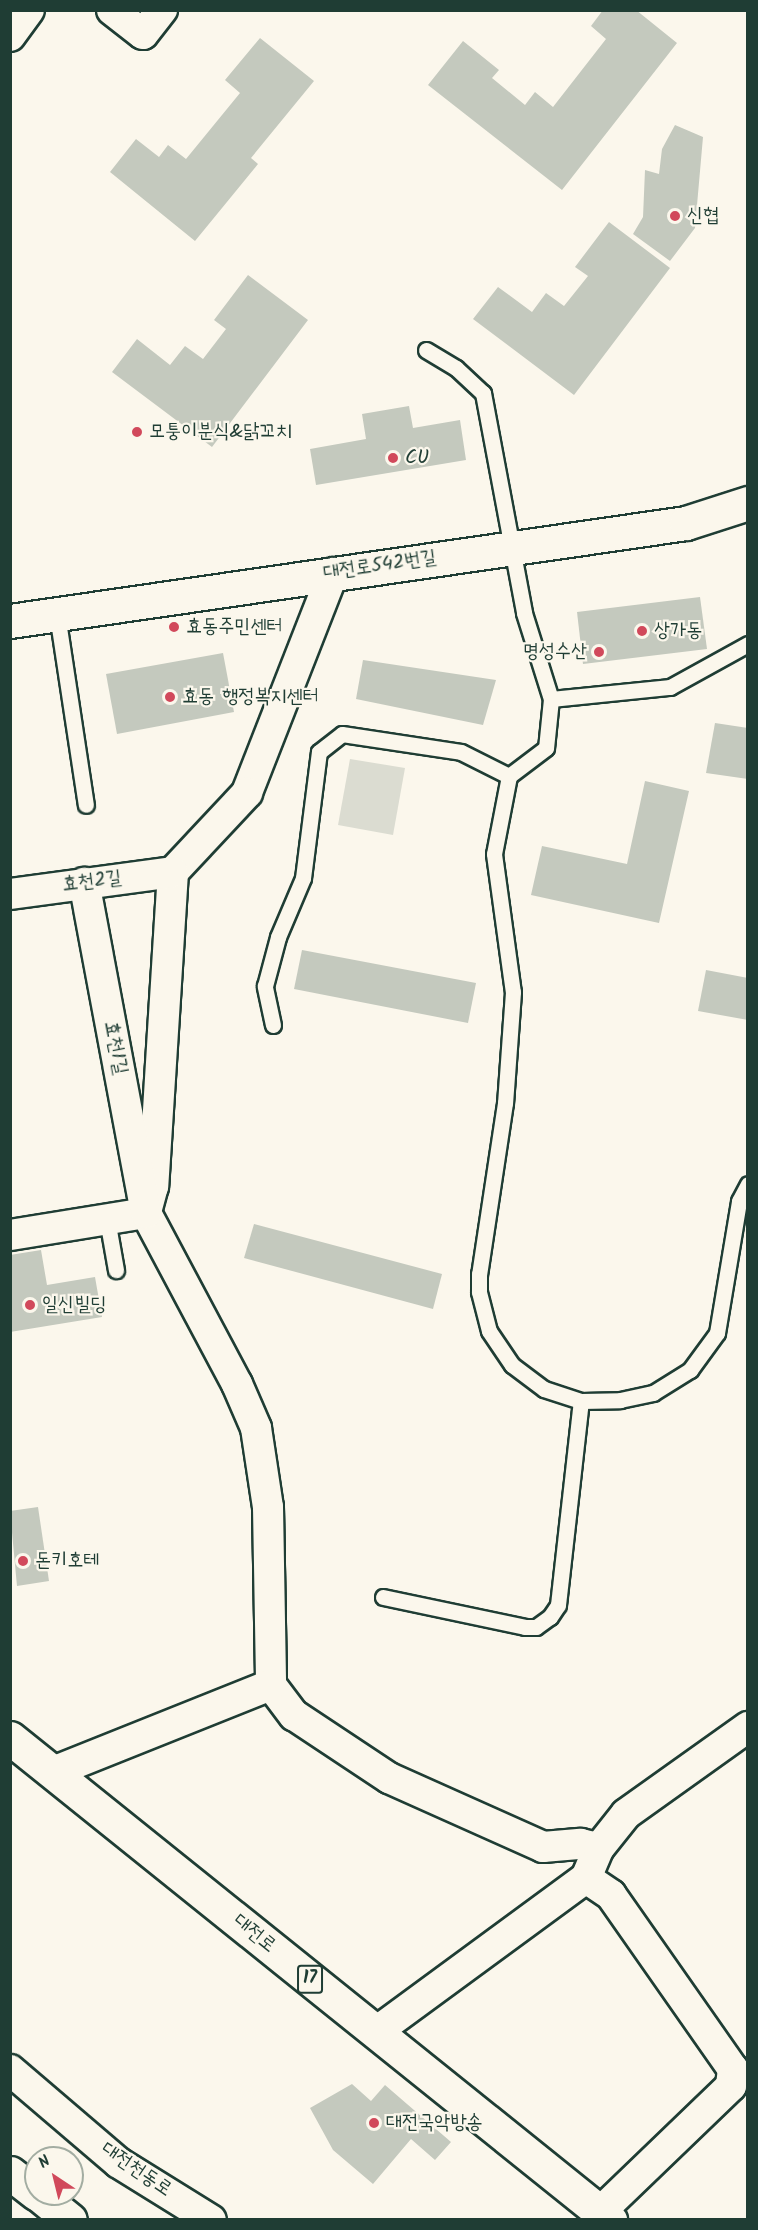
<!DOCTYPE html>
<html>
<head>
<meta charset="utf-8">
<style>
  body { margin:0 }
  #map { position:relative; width:758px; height:2230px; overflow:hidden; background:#fbf7ec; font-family:Kalam,"Poor Story",sans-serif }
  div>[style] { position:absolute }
  .green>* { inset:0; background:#dbdcd1 }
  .building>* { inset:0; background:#c4c9be }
  .roads { filter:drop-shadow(2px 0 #1f3d34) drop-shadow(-2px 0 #1f3d34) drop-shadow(0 2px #1f3d34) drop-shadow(0 -2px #1f3d34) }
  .service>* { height:15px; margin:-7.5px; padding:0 7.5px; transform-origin:7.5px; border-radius:7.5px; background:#fbf7ec }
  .minor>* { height:30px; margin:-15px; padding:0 15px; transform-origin:15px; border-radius:15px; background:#fbf7ec }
  .secondary>* { height:33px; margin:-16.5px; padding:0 16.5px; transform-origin:16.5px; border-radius:16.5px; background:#fbf7ec }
  .primary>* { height:33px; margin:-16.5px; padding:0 16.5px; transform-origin:16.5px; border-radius:16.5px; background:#fbf7ec }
  .dots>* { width:16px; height:16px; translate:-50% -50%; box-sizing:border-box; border:3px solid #fbf7ec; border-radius:50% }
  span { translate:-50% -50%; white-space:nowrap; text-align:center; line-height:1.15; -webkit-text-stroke:4.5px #fbf7ec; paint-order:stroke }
  .shield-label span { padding:2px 4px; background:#fbf7ec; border:2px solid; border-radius:4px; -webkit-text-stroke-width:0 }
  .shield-label { font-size:18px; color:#1f3d34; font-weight:700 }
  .poi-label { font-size:20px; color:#1f3d34 }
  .left { translate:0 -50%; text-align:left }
  .right { translate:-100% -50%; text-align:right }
  .street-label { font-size:20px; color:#1f3d34 }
  .frame { position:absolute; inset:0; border:12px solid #1f3d34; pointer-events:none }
  .north { position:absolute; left:24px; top:2146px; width:60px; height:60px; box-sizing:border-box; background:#fbf7ec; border:2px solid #a3ada2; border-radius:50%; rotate:325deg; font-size:16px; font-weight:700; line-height:24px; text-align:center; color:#1f3d34 }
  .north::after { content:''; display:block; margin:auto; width:21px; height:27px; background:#d1495b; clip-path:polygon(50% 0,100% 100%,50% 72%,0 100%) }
</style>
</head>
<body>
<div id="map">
  <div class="green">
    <i style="clip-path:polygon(350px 759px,405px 768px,393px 835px,338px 825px)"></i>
  </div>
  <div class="building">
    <i style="clip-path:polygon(603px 10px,636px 10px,677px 43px,562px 190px,428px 85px,463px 41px,499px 70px,492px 78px,525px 105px,535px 92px,553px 107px,606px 39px,591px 26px)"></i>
    <i style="clip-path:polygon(260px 38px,314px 81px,251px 158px,258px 164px,195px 241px,110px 172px,136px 139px,159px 157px,168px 145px,186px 159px,240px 93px,225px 80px)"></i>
    <i style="clip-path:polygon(675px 125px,703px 137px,695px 228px,670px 261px,633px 234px,643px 217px,645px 170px,659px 174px,662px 149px)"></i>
    <i style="clip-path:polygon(609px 222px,670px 268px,574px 395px,473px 319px,498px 287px,532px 312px,546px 293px,564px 306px,588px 276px,575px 267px)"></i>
    <i style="clip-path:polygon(248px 275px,308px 320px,212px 447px,112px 372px,137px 339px,170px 365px,185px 346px,203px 359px,226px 329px,214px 320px)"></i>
    <i style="clip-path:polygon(409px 406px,413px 428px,460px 420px,466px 460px,316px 485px,310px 449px,366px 439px,362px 414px)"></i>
    <i style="clip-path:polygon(700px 597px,707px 649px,583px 664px,577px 612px)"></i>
    <i style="clip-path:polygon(223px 653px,234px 712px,117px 734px,106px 674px)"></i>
    <i style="clip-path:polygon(363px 660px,496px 680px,483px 725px,356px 699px)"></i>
    <i style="clip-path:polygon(715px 723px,748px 728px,748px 779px,706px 773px)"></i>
    <i style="clip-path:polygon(645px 781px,689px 791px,659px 923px,531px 895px,542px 846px,627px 864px)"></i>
    <i style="clip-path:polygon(302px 950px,476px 983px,468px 1023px,294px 989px)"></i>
    <i style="clip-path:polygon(706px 970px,748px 978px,748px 1020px,698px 1011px)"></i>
    <i style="clip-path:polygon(254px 1224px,442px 1274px,433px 1309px,244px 1258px)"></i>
    <i style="clip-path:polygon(41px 1250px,47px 1285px,95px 1277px,102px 1317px,10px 1332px,10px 1255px)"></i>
    <i style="clip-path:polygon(38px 1507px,49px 1581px,17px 1586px,10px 1511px)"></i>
    <i style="clip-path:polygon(352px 2084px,371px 2101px,385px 2085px,451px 2142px,435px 2160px,411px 2139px,373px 2184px,333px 2150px,310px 2108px)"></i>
  </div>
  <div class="roads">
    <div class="service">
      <i style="left:426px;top:350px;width:35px;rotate:31deg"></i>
      <i style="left:456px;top:368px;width:37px;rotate:43deg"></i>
      <i style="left:483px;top:393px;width:224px;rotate:79.4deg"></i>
      <i style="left:524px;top:613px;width:90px;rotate:72.6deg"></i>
      <i style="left:551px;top:699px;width:49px;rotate:95.8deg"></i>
      <i style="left:546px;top:748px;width:46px;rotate:142.9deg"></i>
      <i style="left:509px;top:776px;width:79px;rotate:100.9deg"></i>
      <i style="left:494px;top:854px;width:139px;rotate:82.2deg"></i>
      <i style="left:513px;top:992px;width:111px;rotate:94.1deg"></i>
      <i style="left:505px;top:1103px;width:173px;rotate:98.6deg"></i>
      <i style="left:479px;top:1274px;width:18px;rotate:90deg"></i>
      <i style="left:479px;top:1292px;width:40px;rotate:75.6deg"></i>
      <i style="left:489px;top:1331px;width:41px;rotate:55.9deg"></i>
      <i style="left:512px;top:1365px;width:40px;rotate:37deg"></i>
      <i style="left:544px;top:1389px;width:39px;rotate:18deg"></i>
      <i style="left:581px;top:1401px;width:39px;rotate:-1deg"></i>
      <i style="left:620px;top:1400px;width:34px;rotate:-12deg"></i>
      <i style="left:653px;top:1393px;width:44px;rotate:-31.9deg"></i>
      <i style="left:690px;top:1370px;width:46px;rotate:-53.9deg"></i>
      <i style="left:717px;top:1333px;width:134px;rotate:-80.5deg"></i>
      <i style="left:739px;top:1201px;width:19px;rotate:-62deg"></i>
      <i style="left:57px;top:614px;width:193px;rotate:81.4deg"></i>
      <i style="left:551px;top:699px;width:120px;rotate:-5.8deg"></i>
      <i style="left:670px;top:687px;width:89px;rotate:-28.9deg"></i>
      <i style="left:273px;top:1025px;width:40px;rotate:-102deg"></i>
      <i style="left:265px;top:986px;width:51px;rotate:-75.1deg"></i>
      <i style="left:278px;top:937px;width:64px;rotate:-67deg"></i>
      <i style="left:303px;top:878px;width:127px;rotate:-82.8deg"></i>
      <i style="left:319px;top:752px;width:29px;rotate:-38deg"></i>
      <i style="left:342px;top:734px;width:120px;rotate:8.6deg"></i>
      <i style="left:461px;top:752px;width:54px;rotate:26.6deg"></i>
      <i style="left:107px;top:1219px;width:52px;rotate:80deg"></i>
      <i style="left:383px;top:1597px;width:145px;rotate:11.9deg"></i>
      <i style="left:525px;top:1627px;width:11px"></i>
      <i style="left:536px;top:1627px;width:17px;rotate:-36deg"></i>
      <i style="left:550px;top:1617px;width:14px;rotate:-56deg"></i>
      <i style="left:558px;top:1605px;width:205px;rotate:-83.6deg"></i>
    </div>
    <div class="minor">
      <i style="left:112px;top:10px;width:39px;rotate:38deg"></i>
      <i style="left:143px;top:34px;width:31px;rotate:-52deg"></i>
      <i style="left:10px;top:36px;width:32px;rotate:-54deg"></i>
      <i style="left:333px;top:573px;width:236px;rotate:111.4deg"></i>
      <i style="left:247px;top:793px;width:108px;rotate:133.1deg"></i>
      <i style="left:173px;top:872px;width:315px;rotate:93.6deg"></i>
      <i style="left:153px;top:1186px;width:28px;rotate:105deg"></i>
      <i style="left:146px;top:1213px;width:194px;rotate:62deg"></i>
      <i style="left:237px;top:1384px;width:48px;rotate:66.6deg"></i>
      <i style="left:256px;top:1428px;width:80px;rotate:81.4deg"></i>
      <i style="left:268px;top:1507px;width:178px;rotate:89deg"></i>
      <i style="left:271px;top:1685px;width:38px;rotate:53deg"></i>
      <i style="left:294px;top:1715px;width:114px;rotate:33.6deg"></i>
      <i style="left:389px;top:1778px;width:169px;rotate:24.1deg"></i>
      <i style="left:543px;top:1847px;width:38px;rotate:-5deg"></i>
      <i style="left:581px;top:1844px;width:18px;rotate:13deg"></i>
      <i style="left:10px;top:894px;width:164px;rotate:-7.7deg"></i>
      <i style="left:10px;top:1235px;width:138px;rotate:-9.2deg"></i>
      <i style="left:146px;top:1213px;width:336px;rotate:-100.6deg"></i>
      <i style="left:53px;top:1772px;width:235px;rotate:-21.8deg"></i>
      <i style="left:586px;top:1878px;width:30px;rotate:34deg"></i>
      <i style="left:611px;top:1895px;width:213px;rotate:55deg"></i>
      <i style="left:733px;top:2069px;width:17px;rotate:97deg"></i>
      <i style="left:731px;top:2086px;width:182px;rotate:136.1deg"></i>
      <i style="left:376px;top:2032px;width:260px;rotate:-36.3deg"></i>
      <i style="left:586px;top:1878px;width:33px;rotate:-67deg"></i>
      <i style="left:599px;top:1848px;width:43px;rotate:-51.5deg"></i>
      <i style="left:626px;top:1814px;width:150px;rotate:-35.5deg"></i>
      <i style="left:10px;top:2070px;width:143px;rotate:40.5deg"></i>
      <i style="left:119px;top:2163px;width:108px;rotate:31.8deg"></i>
    </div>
    <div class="secondary">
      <i style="left:10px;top:621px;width:683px;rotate:-8.25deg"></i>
      <i style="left:686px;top:523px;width:65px;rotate:-17.9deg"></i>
      <i style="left:10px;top:2173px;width:33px;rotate:38deg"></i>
      <i style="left:38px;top:2194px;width:41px;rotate:39.1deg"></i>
    </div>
    <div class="primary">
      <i style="left:10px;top:1738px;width:770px;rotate:38.78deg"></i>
    </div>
  </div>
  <div class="dots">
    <i style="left:675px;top:216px;background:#d1495b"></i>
    <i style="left:137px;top:432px;background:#d1495b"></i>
    <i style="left:393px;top:458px;background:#d1495b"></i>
    <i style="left:174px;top:627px;background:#d1495b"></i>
    <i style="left:642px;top:631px;background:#d1495b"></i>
    <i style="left:599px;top:652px;background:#d1495b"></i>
    <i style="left:170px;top:697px;background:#d1495b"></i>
    <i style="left:30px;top:1305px;background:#d1495b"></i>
    <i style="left:23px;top:1561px;background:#d1495b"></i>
    <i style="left:374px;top:2123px;background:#d1495b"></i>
  </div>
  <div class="shield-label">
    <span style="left:310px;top:1979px">17</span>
  </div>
  <div class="poi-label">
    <span class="left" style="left:687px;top:216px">신협</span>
    <span class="left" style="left:149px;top:432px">모퉁이분식&amp;닭꼬치</span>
    <span class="left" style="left:405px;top:458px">CU</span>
    <span class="left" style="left:186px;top:627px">효동주민센터</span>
    <span class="left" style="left:654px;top:631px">상가동</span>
    <span class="right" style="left:587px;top:652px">명성수산</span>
    <span class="left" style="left:182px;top:697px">효동 행정복지센터</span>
    <span class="left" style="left:42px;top:1305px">일신빌딩</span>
    <span class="left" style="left:35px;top:1561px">돈키호테</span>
    <span class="left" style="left:386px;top:2123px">대전국악방송</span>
  </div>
  <div class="street-label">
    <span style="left:380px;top:566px;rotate:-8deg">대전로542번길</span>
    <span style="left:92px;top:882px;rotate:-7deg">효천2길</span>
    <span style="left:115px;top:1048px;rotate:79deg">효천1길</span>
    <span style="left:254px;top:1934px;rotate:39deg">대전로</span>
    <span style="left:136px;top:2170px;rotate:34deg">대전천동로</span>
  </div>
  <div class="frame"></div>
  <div class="north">N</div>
</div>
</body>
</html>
